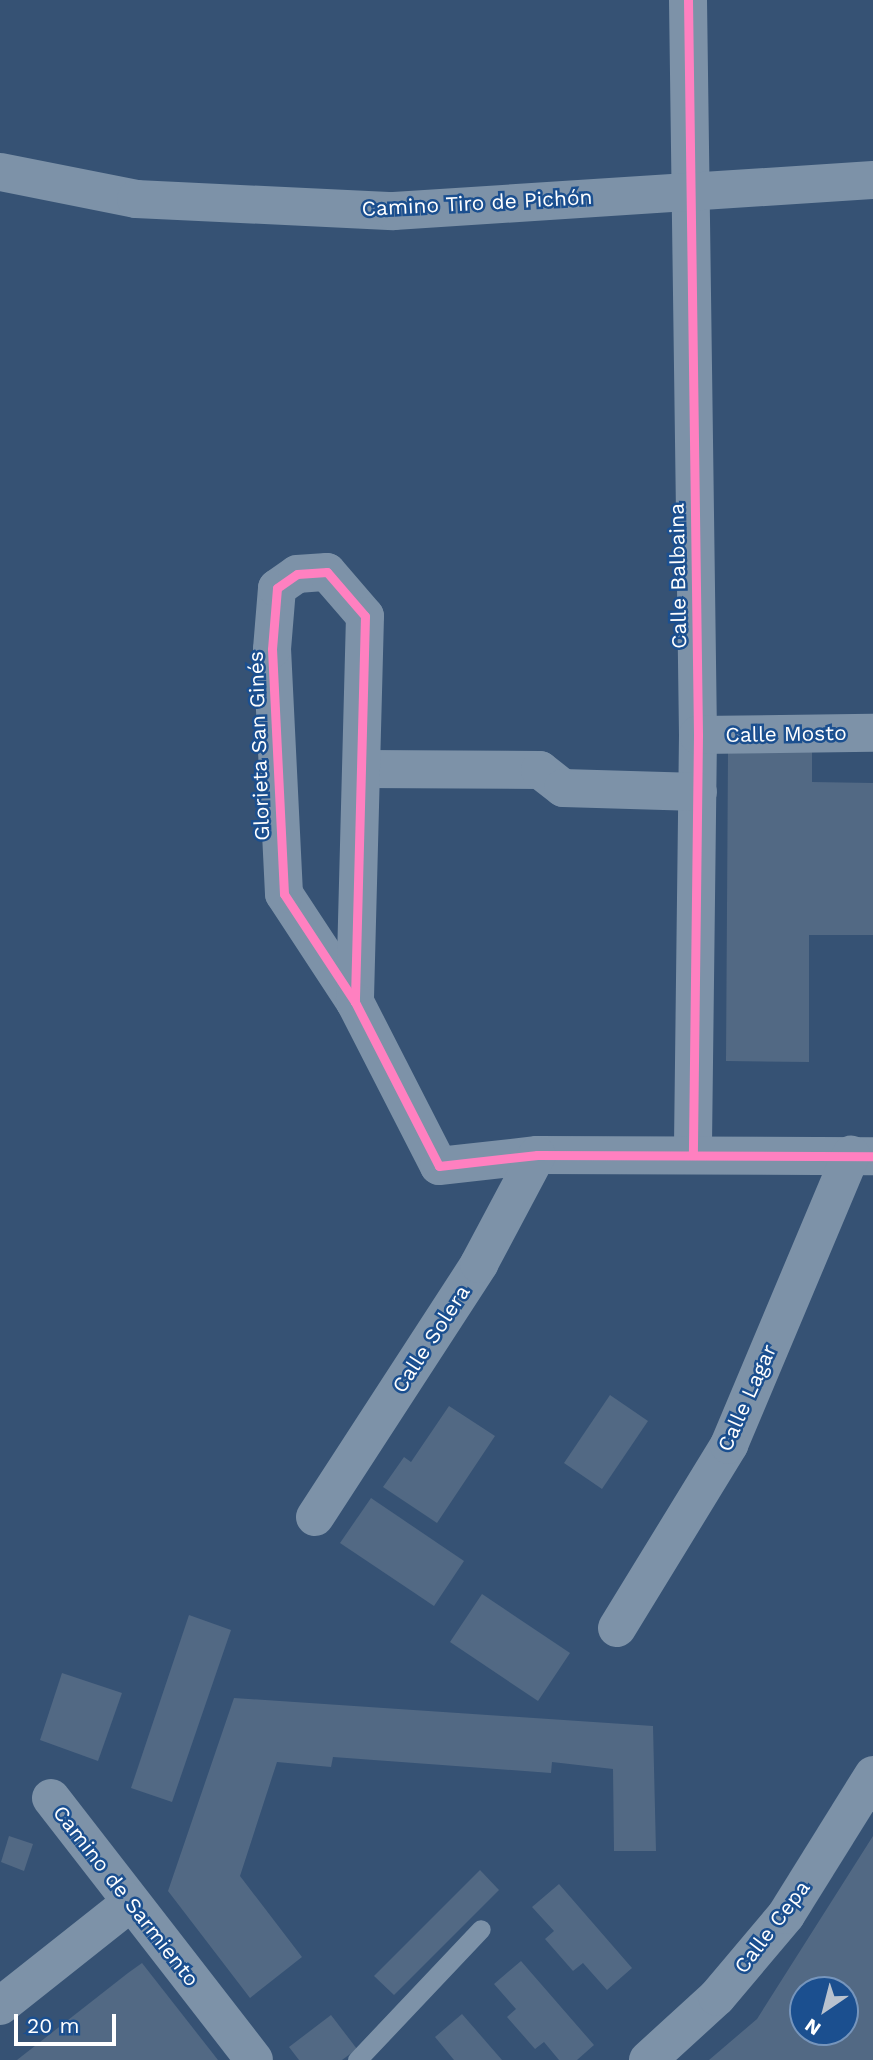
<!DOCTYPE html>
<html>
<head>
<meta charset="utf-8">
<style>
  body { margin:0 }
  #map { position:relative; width:873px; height:2060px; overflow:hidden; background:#365274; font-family:"Work Sans",sans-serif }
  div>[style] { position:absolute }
  .building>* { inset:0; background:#526984 }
  .lane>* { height:19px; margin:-9.5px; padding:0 9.5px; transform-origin:9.5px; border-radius:9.5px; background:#7d92a8 }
  .street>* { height:38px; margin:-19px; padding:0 19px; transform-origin:19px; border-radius:19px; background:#7d92a8 }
  .cycleway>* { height:9px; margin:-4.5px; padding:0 4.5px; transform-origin:4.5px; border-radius:4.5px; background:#ff80c0 }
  span { translate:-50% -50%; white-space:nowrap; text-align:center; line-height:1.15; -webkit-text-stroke:5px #1b4f8f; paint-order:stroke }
  .street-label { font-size:21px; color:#fff }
  .north { position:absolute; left:789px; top:1976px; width:70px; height:70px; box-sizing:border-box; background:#1b4f8f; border:2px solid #7695bc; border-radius:50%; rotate:215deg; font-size:19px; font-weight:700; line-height:28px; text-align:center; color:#fff }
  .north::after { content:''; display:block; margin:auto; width:24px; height:32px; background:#b9c2ce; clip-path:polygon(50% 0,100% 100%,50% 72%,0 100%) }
  .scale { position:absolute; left:14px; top:2014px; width:102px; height:32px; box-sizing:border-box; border:4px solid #fff; border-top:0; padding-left:9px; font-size:21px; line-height:24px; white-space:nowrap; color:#fff; -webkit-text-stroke:5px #1b4f8f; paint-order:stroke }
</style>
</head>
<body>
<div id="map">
  <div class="building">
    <i style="clip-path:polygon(728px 752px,812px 752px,812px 782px,873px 783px,873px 935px,809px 935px,809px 1062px,726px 1061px)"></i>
    <i style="clip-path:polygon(610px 1395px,648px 1421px,602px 1489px,564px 1463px)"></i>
    <i style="clip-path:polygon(449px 1406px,495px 1436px,437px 1523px,383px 1487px,404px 1457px,411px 1462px)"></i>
    <i style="clip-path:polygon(371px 1498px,464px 1561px,434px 1606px,340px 1543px)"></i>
    <i style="clip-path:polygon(482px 1594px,570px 1653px,538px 1701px,450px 1642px)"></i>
    <i style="clip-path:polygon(189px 1615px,231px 1630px,172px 1802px,131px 1788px)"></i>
    <i style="clip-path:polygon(62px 1673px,122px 1693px,98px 1761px,40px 1740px)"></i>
    <i style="clip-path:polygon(234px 1698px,653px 1726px,656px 1851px,614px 1851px,613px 1769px,552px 1762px,551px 1773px,333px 1757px,331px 1767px,277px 1762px,240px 1876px,302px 1957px,250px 1998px,168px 1891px)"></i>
    <i style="clip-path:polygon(9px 1836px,33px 1844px,24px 1871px,1px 1862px)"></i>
    <i style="clip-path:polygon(evenodd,873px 1836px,873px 2060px,709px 2060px,757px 2019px,873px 1836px,803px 1990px,845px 1990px,845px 2032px,803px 2032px,803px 1990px)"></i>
    <i style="clip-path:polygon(480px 1870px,499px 1890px,394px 1995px,374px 1976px)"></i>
    <i style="clip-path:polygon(559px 1884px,632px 1968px,607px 1990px,583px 1963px,573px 1971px,545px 1939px,554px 1931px,532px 1907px)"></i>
    <i style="clip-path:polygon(521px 1961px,594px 2045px,577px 2060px,559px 2060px,544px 2042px,535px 2049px,507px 2017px,516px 2009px,494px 1984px)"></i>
    <i style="clip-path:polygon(142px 1963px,218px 2060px,17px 2060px,128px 1973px)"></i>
    <i style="clip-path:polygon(462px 2014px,502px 2060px,454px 2060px,435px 2037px)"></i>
    <i style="clip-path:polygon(331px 2015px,357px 2049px,342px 2060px,299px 2060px,289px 2047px)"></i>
  </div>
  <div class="lane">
    <i style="left:357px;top:2060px;width:180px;rotate:-46.6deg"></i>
  </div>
  <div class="street">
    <i style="left:688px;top:0;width:735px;rotate:89.22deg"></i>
    <i style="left:698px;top:735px;width:417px;rotate:90.7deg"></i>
    <i style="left:0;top:172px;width:139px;rotate:11.2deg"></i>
    <i style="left:136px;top:199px;width:258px;rotate:2.7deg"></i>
    <i style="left:394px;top:211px;width:480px;rotate:-3.7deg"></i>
    <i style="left:698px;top:735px;width:175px;rotate:-0.7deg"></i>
    <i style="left:363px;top:769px;width:177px;rotate:0.3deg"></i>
    <i style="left:540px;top:770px;width:29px;rotate:38deg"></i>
    <i style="left:563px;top:788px;width:135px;rotate:1.7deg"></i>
    <i style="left:355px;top:1002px;width:129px;rotate:-123.3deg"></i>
    <i style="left:284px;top:894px;width:245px;rotate:-92.8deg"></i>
    <i style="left:272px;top:649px;width:61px;rotate:-85.3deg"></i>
    <i style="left:277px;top:588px;width:24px;rotate:-35deg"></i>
    <i style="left:297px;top:574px;width:30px;rotate:-4deg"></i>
    <i style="left:327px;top:572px;width:58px;rotate:49.2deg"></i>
    <i style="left:365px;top:616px;width:386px;rotate:91.5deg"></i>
    <i style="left:355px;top:1002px;width:184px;rotate:62.9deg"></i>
    <i style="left:439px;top:1166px;width:99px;rotate:-6.4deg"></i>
    <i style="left:537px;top:1155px;width:336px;rotate:0.2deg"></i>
    <i style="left:315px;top:1517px;width:302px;rotate:-57deg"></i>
    <i style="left:479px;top:1264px;width:123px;rotate:-62deg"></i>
    <i style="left:617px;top:1628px;width:215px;rotate:-58.5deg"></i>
    <i style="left:729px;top:1445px;width:315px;rotate:-67.2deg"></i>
    <i style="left:51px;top:1798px;width:331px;rotate:52.2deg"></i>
    <i style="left:0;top:2006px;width:167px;rotate:-38.4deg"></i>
    <i style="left:648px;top:2060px;width:93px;rotate:-42.4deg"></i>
    <i style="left:717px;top:1997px;width:107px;rotate:-49.9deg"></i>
    <i style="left:786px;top:1915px;width:165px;rotate:-58.1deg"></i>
  </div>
  <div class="cycleway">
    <i style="left:688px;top:0;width:735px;rotate:89.22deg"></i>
    <i style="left:698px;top:735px;width:417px;rotate:90.7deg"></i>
    <i style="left:355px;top:1002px;width:129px;rotate:-123.3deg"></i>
    <i style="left:284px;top:894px;width:245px;rotate:-92.8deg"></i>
    <i style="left:272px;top:649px;width:61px;rotate:-85.3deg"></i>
    <i style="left:277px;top:588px;width:24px;rotate:-35deg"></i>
    <i style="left:297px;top:574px;width:30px;rotate:-4deg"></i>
    <i style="left:327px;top:572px;width:58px;rotate:49.2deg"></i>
    <i style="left:365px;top:616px;width:386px;rotate:91.5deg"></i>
    <i style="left:355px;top:1002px;width:184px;rotate:62.9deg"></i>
    <i style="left:439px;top:1166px;width:99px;rotate:-6.4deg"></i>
    <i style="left:537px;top:1155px;width:336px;rotate:0.2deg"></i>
  </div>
  <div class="street-label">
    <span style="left:477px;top:203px;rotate:-3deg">Camino Tiro de Pichón</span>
    <span style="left:678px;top:576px;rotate:-91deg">Calle Balbaina</span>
    <span style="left:786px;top:734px;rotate:-1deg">Calle Mosto</span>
    <span style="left:259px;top:746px;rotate:-92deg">Glorieta San Ginés</span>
    <span style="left:431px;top:1339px;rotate:-57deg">Calle Solera</span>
    <span style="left:747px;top:1398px;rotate:-66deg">Calle Lagar</span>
    <span style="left:126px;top:1896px;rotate:52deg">Camino de Sarmiento</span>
    <span style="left:772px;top:1927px;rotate:-53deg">Calle Cepa</span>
  </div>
  <div class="north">N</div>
  <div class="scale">20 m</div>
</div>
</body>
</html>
